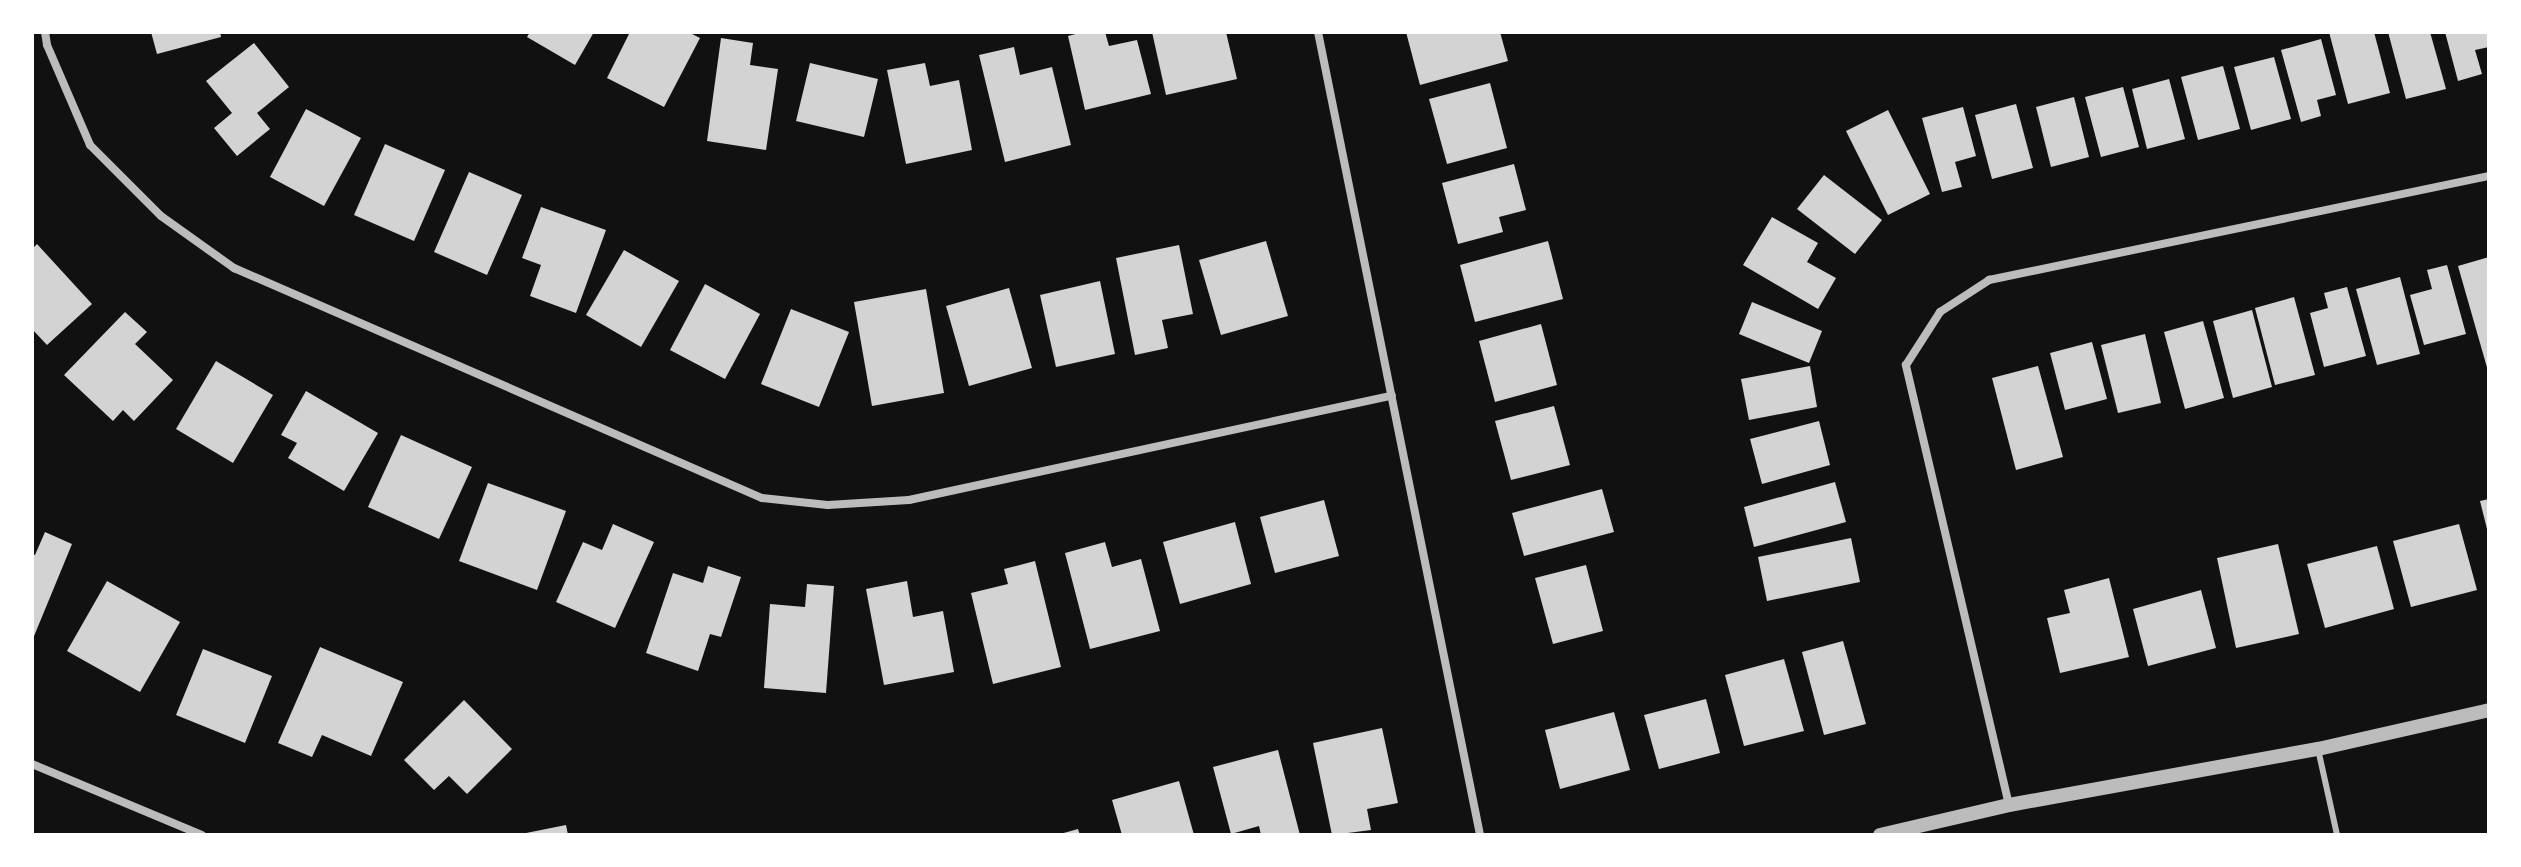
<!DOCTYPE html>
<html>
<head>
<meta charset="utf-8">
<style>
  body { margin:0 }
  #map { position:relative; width:2521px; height:867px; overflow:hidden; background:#111; font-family:"Sofia Sans Condensed",sans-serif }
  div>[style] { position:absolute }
  .building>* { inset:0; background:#d3d3d3 }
  .service>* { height:6px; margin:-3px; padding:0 3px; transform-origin:3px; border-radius:3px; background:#bcbcbc }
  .minor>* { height:8px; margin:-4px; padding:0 4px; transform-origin:4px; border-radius:4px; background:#bcbcbc }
  .tertiary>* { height:14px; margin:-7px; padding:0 7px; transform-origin:7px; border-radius:7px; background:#bcbcbc }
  span { translate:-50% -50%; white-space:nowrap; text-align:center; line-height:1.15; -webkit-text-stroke:6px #fff; paint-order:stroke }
  .frame { position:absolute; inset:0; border:34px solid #fff; pointer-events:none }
</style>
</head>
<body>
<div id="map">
  <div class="building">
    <i style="clip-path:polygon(151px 32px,220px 32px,221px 37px,157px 54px)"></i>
    <i style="clip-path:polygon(530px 32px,594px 32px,575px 65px,527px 37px)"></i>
    <i style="clip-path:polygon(630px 32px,688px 32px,700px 38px,664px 107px,607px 78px)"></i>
    <i style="clip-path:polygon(1083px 32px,1105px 32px,1109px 46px,1137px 40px,1151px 94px,1085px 110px,1068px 36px)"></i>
    <i style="clip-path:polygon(1152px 32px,1226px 32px,1237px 79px,1166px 95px)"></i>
    <i style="clip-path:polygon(1406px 32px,1500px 32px,1508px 61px,1420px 85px)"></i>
    <i style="clip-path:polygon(2329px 32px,2374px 32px,2390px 93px,2348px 104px)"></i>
    <i style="clip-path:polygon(2388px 32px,2430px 32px,2446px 89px,2406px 99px)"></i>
    <i style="clip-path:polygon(2445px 32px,2488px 32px,2489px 47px,2475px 50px,2482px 74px,2458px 81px)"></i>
    <i style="clip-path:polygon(721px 38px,753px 43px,750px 65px,778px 69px,766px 150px,707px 141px)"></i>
    <i style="clip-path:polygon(2321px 39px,2336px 95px,2317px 100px,2321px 116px,2301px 122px,2281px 50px)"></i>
    <i style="clip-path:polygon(254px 43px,289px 87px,257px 113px,270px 129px,237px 156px,214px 128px,232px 113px,206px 81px)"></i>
    <i style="clip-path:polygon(1014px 47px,1020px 75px,1052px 67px,1071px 145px,1005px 162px,979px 55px)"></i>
    <i style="clip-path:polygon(2274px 57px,2291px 119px,2251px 130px,2234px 67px)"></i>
    <i style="clip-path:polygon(810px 63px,878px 79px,864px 137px,796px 121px)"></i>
    <i style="clip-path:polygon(925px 63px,930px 86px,959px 80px,972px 150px,906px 164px,887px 70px)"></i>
    <i style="clip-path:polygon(2223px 66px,2240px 129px,2198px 140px,2181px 77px)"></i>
    <i style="clip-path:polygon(2169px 79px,2185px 139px,2147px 149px,2132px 89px)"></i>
    <i style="clip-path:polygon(1490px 83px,1507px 148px,1447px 164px,1429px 99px)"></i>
    <i style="clip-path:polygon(2123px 87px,2139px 147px,2101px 157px,2085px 97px)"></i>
    <i style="clip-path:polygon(2074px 97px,2089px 157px,2051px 167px,2036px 107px)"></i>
    <i style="clip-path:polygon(2016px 104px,2033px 168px,1992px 179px,1975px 115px)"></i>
    <i style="clip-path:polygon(1963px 107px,1976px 156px,1955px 162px,1962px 187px,1942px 192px,1922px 118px)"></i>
    <i style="clip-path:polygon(306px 109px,361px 138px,324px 206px,270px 177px)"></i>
    <i style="clip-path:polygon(1888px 110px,1930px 194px,1888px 215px,1846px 131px)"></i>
    <i style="clip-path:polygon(385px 144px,445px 170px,414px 241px,354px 215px)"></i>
    <i style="clip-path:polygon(1514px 164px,1526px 210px,1499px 217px,1503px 232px,1458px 244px,1442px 183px)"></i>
    <i style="clip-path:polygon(469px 172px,522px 195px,487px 275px,434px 252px)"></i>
    <i style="clip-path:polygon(1824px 175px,1882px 220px,1855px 254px,1797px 209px)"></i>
    <i style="clip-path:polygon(541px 207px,606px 230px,576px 313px,530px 296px,541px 265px,522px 258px)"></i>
    <i style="clip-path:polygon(1772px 217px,1818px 243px,1807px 262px,1836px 278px,1818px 309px,1743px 265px)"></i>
    <i style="clip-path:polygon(1266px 241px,1288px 316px,1221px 335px,1199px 260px)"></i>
    <i style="clip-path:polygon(1548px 241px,1563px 299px,1475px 322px,1460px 265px)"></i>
    <i style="clip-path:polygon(37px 244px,92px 304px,47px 345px,32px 329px,32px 249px)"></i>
    <i style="clip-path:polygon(1179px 245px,1193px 314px,1162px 320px,1168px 348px,1135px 355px,1116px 258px)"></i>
    <i style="clip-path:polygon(624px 250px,679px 281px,641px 347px,586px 315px)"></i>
    <i style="clip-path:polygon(2489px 257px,2489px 371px,2488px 371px,2458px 266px)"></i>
    <i style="clip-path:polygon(2447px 265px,2466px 334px,2424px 345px,2410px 295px,2432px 289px,2427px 270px)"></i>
    <i style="clip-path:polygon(2400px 277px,2420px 354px,2377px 365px,2356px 289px)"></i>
    <i style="clip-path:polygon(1100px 281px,1115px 354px,1056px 367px,1040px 295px)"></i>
    <i style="clip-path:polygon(705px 284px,760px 314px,725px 379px,670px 350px)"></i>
    <i style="clip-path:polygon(2347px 287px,2366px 356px,2324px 367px,2310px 313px,2328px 308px,2324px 293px)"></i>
    <i style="clip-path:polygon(1009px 288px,1032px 368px,969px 386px,946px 306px)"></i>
    <i style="clip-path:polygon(926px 289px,944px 393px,872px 406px,854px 302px)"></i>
    <i style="clip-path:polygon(2294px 297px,2315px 375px,2275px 385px,2255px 308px)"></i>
    <i style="clip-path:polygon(1752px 302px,1822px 331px,1809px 363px,1739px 334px)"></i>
    <i style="clip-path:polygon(791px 309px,849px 332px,819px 407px,761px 384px)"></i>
    <i style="clip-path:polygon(2252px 310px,2272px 387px,2233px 398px,2213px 321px)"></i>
    <i style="clip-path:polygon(125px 312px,147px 332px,135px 344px,173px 380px,134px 421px,123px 410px,113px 421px,64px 375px)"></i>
    <i style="clip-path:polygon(2203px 321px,2224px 398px,2185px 409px,2164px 332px)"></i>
    <i style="clip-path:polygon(1541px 324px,1557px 385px,1495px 402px,1479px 341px)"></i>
    <i style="clip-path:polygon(2145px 334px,2161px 403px,2118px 413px,2101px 345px)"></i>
    <i style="clip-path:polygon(2092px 342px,2107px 399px,2065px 410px,2050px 353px)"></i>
    <i style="clip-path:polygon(216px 361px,273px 395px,233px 463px,176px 429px)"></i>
    <i style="clip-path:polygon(1810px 366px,1817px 407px,1749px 420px,1741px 379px)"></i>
    <i style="clip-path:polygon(2038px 366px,2063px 457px,2016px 470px,1992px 378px)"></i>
    <i style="clip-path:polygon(306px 391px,378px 433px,344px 491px,288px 458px,297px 443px,281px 435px)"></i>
    <i style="clip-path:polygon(1554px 406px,1570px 465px,1511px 480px,1495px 421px)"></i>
    <i style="clip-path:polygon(1819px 421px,1830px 465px,1762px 484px,1750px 439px)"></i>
    <i style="clip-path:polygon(401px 435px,472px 467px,439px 539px,368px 507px)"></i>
    <i style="clip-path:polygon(1835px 482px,1846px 522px,1754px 547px,1744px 507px)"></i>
    <i style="clip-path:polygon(488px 483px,566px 511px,537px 590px,459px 561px)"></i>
    <i style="clip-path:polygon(1602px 489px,1614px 532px,1524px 556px,1512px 513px)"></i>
    <i style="clip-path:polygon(2489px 499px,2489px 533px,2488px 533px,2480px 501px)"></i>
    <i style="clip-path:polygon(1324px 500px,1339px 556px,1275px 573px,1260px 517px)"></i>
    <i style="clip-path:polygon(1235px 522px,1251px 584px,1180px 604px,1163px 542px)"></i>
    <i style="clip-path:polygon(613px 524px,654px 542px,615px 628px,556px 602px,583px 542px,602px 550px)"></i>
    <i style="clip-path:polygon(2459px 524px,2477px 590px,2411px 607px,2393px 541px)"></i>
    <i style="clip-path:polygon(45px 532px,72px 544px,32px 641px,32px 554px,35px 555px)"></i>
    <i style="clip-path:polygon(1851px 538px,1860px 582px,1767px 601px,1758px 557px)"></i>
    <i style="clip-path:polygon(1105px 542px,1112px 567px,1141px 559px,1160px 631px,1090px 649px,1065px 553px)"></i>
    <i style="clip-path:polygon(2278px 544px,2299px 634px,2236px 648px,2217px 558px)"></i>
    <i style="clip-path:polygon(2377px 546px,2394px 609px,2325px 628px,2307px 564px)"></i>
    <i style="clip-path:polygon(1035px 561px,1061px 667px,993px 684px,971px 593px,1008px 584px,1004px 569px)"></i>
    <i style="clip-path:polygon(1586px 565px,1603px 631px,1553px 644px,1535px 578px)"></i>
    <i style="clip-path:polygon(708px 566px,741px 577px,721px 637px,710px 634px,698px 671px,646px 653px,673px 573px,703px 583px)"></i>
    <i style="clip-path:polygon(2109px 578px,2129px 657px,2060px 673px,2047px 618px,2070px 613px,2064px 590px)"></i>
    <i style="clip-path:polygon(107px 581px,180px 622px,140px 692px,67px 651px)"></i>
    <i style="clip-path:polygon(907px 581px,913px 617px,943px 611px,954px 672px,884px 685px,866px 589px)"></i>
    <i style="clip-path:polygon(807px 584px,834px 586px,826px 693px,764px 688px,770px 604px,805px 607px)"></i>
    <i style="clip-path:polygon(2201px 590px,2216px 648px,2148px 666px,2133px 609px)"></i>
    <i style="clip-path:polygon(1843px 641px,1866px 724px,1824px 735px,1802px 652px)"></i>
    <i style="clip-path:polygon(320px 647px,403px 682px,371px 756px,322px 735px,312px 757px,278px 743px)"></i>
    <i style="clip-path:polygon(203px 649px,272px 676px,245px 743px,176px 715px)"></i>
    <i style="clip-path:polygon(1784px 659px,1804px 731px,1744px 746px,1725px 675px)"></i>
    <i style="clip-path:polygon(1706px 699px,1720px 753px,1659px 769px,1644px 715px)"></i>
    <i style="clip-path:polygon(464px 700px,512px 749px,467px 794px,449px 776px,434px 790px,404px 760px)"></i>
    <i style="clip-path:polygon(1614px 712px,1630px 770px,1560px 789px,1545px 730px)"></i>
    <i style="clip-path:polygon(1382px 728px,1398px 803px,1367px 809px,1371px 830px,1332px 835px,1313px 743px)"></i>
    <i style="clip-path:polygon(1278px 750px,1300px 835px,1261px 835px,1259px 826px,1231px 834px,1213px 767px)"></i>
    <i style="clip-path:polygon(1179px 781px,1194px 835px,1122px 835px,1112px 800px)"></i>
    <i style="clip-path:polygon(566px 825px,568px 835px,521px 835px,521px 834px)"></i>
    <i style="clip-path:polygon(1078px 829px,1080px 835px,1060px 835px,1060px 834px)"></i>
  </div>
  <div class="service">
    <i style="left:2318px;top:749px;width:88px;rotate:77.5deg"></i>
  </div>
  <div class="minor">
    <i style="left:45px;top:32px;width:13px;rotate:81deg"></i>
    <i style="left:47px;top:45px;width:109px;rotate:66.7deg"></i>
    <i style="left:90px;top:145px;width:100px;rotate:45deg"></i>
    <i style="left:161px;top:216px;width:90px;rotate:35.5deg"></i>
    <i style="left:234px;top:268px;width:576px;rotate:23.54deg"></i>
    <i style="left:762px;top:498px;width:66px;rotate:6.1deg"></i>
    <i style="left:828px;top:505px;width:81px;rotate:-3.5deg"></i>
    <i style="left:909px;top:500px;width:494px;rotate:-12.2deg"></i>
    <i style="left:1318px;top:32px;width:819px;rotate:78.59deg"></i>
    <i style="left:32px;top:764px;width:184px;rotate:22.7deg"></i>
    <i style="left:2009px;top:805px;width:452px;rotate:-103.2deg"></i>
    <i style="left:1906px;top:365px;width:63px;rotate:-57.3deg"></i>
    <i style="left:1940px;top:312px;width:59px;rotate:-33.1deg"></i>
    <i style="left:1989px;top:280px;width:511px;rotate:-11.75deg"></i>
  </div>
  <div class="tertiary">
    <i style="left:1880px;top:835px;width:132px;rotate:-13.1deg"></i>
    <i style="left:2009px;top:805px;width:314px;rotate:-10.3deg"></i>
    <i style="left:2318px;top:749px;width:175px;rotate:-12.8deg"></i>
  </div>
  <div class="frame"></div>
</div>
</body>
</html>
